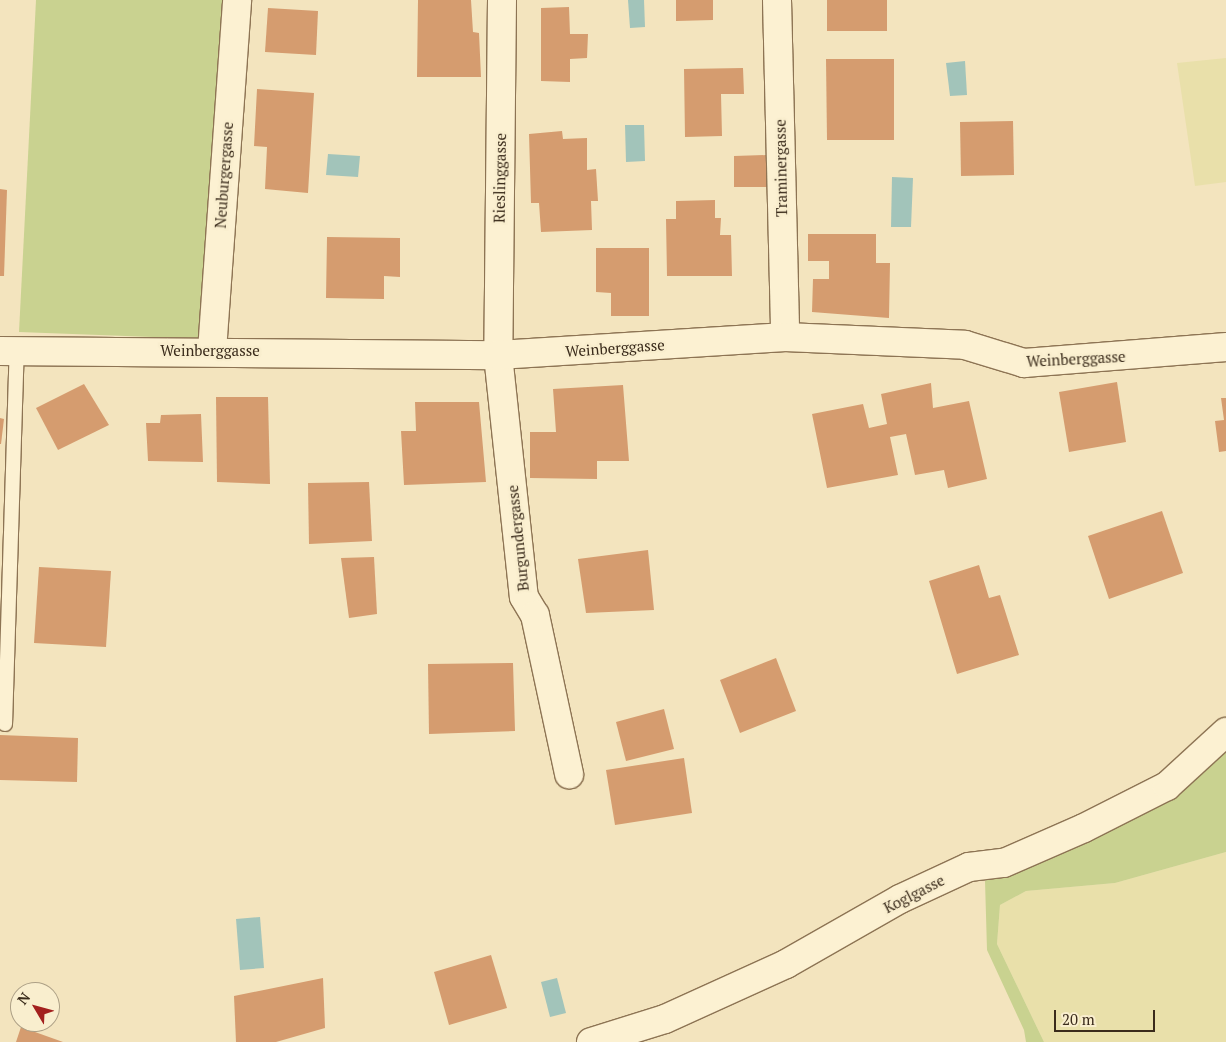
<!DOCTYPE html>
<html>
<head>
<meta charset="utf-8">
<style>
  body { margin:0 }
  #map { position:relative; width:1226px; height:1042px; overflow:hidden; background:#f3e4be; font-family:"PT Serif",serif }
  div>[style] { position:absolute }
  .farmland>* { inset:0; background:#e9e0aa }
  .green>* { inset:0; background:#c9d290 }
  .water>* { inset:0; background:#a2c4ba }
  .building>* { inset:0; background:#d59c6f }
  .roads { filter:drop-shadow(1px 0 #8d7454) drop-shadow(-1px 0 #8d7454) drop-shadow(0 1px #8d7454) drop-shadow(0 -1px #8d7454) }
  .lane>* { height:14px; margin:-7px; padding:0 7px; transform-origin:7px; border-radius:7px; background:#fcf1d2 }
  .street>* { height:28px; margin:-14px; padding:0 14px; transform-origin:14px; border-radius:14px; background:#fcf1d2 }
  span { translate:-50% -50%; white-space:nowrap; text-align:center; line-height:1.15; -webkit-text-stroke:5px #f9eece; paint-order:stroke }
  .street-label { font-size:15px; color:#3a2b1b }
  .north { position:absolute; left:10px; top:982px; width:50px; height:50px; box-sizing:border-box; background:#f9eece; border:1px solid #ada086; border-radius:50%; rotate:307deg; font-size:14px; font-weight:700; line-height:20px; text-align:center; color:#3a2b1b }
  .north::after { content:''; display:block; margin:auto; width:18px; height:22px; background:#a3201e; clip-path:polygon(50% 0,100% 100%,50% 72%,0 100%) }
  .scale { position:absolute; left:1054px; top:1010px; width:101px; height:22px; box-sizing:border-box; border:2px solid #3a2b1b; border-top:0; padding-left:6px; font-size:15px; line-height:18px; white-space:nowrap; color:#3a2b1b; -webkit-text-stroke:4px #f9eece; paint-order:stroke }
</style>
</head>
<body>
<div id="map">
  <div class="farmland">
    <i style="clip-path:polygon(1226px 58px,1226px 182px,1195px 186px,1177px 63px)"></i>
    <i style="clip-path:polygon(1226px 852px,1226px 1042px,1044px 1042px,997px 944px,1000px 905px,1026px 891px,1115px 883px)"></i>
  </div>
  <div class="green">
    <i style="clip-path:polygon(36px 0,229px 0,206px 339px,19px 332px)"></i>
    <i style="clip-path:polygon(1226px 748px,1226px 852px,1115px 883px,1026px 891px,1000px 905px,997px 944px,1044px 1042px,1026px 1042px,1024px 1030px,987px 950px,985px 881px)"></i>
  </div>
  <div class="water">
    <i style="clip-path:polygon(628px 0,644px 0,645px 27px,630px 28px)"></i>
    <i style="clip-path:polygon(965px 61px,967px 95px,950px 96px,946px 63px)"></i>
    <i style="clip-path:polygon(625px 125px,644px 125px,645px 161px,626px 162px)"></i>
    <i style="clip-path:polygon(328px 154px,360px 156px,358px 177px,326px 175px)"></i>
    <i style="clip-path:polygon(892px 177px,913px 178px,911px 227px,891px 227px)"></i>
    <i style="clip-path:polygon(260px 917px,264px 968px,240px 970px,236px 919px)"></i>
    <i style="clip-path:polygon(557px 978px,566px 1013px,550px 1017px,541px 982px)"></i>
  </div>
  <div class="building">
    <i style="clip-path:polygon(418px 0,471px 0,473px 32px,479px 33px,481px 77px,417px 77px)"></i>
    <i style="clip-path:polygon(676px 0,713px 0,713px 20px,676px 21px)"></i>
    <i style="clip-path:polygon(827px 0,887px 0,887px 31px,827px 31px)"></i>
    <i style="clip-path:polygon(569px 7px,570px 34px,588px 34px,587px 58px,570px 59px,570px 82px,541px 81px,541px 8px)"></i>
    <i style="clip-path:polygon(268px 8px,318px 11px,316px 55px,265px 52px)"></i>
    <i style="clip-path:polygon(826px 59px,894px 59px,894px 140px,827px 140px)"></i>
    <i style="clip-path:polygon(743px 68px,744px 94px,721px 94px,722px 136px,685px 137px,684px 69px)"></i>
    <i style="clip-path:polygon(257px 89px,314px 93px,308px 193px,265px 189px,267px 147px,254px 146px)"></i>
    <i style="clip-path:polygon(1013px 121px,1014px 175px,961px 176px,960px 122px)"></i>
    <i style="clip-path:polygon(562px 131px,563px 139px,587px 138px,587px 170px,596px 169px,598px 201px,591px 201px,592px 230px,541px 232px,539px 203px,531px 203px,529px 134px)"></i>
    <i style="clip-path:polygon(767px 155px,767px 187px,734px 187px,734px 156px)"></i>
    <i style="clip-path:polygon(0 189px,7px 190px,4px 276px,0 276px)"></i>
    <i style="clip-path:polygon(715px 200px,715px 218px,721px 218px,720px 235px,731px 235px,732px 276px,667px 276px,666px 219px,676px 219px,676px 201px)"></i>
    <i style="clip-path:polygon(808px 234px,876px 234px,876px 263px,890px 263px,889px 318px,812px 312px,813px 279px,829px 279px,829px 261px,808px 261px)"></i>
    <i style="clip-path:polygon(327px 237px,400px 238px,400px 277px,384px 276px,384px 299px,326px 298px)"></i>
    <i style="clip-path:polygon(596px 248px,649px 248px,649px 316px,611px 316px,611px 293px,596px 292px)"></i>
    <i style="clip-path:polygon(1117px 382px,1126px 442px,1069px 452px,1059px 392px)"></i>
    <i style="clip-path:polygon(931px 383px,933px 408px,969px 401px,987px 479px,948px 488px,944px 470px,915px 475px,906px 434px,890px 437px,898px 475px,827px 488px,812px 414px,863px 404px,869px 428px,887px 424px,881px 394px)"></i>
    <i style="clip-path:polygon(84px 384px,109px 425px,58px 450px,36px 408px)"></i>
    <i style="clip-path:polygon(623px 385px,629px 461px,597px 461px,597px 479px,530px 478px,530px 432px,556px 432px,553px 389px)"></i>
    <i style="clip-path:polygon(216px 397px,268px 397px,270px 484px,217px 482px)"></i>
    <i style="clip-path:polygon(1221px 398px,1226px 398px,1226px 451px,1219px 452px,1215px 421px,1224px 420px)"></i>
    <i style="clip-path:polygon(415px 402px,479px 402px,486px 482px,404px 485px,401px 431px,416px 431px)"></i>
    <i style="clip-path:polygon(201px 414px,203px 462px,148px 461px,146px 423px,160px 423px,161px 415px)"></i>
    <i style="clip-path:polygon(0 418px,4px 419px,1px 444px,0 444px)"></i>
    <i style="clip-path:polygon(369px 482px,372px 541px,309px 544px,308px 483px)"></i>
    <i style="clip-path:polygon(1162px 511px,1183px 573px,1109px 599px,1088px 536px)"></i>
    <i style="clip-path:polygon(648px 550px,654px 610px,586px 613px,578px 559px)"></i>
    <i style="clip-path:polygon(374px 557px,377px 614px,349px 618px,341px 558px)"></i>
    <i style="clip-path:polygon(979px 565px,989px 598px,1000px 595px,1019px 655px,957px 674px,929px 581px)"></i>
    <i style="clip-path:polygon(39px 567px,111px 571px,106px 647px,34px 643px)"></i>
    <i style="clip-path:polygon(776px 658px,796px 711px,740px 733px,720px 680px)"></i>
    <i style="clip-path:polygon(513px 663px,515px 731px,429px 734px,428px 664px)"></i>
    <i style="clip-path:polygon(664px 709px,674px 749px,626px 761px,616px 722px)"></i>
    <i style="clip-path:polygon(0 735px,78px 738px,77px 782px,0 780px)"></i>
    <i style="clip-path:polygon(684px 758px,692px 813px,615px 825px,606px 770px)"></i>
    <i style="clip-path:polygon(491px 955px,507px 1008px,449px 1025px,434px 972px)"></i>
    <i style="clip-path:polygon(323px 978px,325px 1028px,276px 1042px,236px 1042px,234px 996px)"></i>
    <i style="clip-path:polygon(21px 1027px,63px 1042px,16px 1042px)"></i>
  </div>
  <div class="roads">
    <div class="lane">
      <i style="left:5px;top:724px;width:373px;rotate:-88.2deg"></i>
    </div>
    <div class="street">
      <i style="left:502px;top:0;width:355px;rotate:90.6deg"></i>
      <i style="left:498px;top:355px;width:243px;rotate:83.9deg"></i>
      <i style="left:524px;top:597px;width:21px;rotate:59deg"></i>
      <i style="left:535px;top:615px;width:163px;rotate:77.9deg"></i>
      <i style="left:777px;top:0;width:337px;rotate:88.6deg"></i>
      <i style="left:0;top:351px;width:498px;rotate:0.5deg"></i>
      <i style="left:498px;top:355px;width:288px;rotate:-3.6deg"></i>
      <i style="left:785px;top:337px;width:180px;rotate:2.5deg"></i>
      <i style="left:965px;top:345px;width:62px;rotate:17deg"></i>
      <i style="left:1024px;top:363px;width:203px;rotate:-4.5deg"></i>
      <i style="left:212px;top:351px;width:352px;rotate:-85.9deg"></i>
      <i style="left:591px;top:1042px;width:77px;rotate:-17.3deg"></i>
      <i style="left:665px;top:1019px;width:133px;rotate:-24.4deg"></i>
      <i style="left:786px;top:964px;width:131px;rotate:-29.7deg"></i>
      <i style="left:900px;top:899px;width:76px;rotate:-24.9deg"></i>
      <i style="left:969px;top:867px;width:35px;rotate:-7deg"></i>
      <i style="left:1004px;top:863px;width:87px;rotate:-23.6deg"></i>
      <i style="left:1084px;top:828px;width:93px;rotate:-26.8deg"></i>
      <i style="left:1167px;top:786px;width:80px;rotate:-42.5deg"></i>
    </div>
  </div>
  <div class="street-label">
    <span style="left:781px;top:168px;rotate:-91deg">Traminergasse</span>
    <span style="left:224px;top:175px;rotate:-86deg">Neuburgergasse</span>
    <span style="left:500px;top:178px;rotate:-89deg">Rieslinggasse</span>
    <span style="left:615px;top:348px;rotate:-4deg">Weinberggasse</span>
    <span style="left:210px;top:351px">Weinberggasse</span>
    <span style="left:1076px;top:359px;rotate:-3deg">Weinberggasse</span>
    <span style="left:518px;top:538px;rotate:-96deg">Burgundergasse</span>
    <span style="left:914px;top:894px;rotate:-27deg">Koglgasse</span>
  </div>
  <div class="north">N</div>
  <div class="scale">20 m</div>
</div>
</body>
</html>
